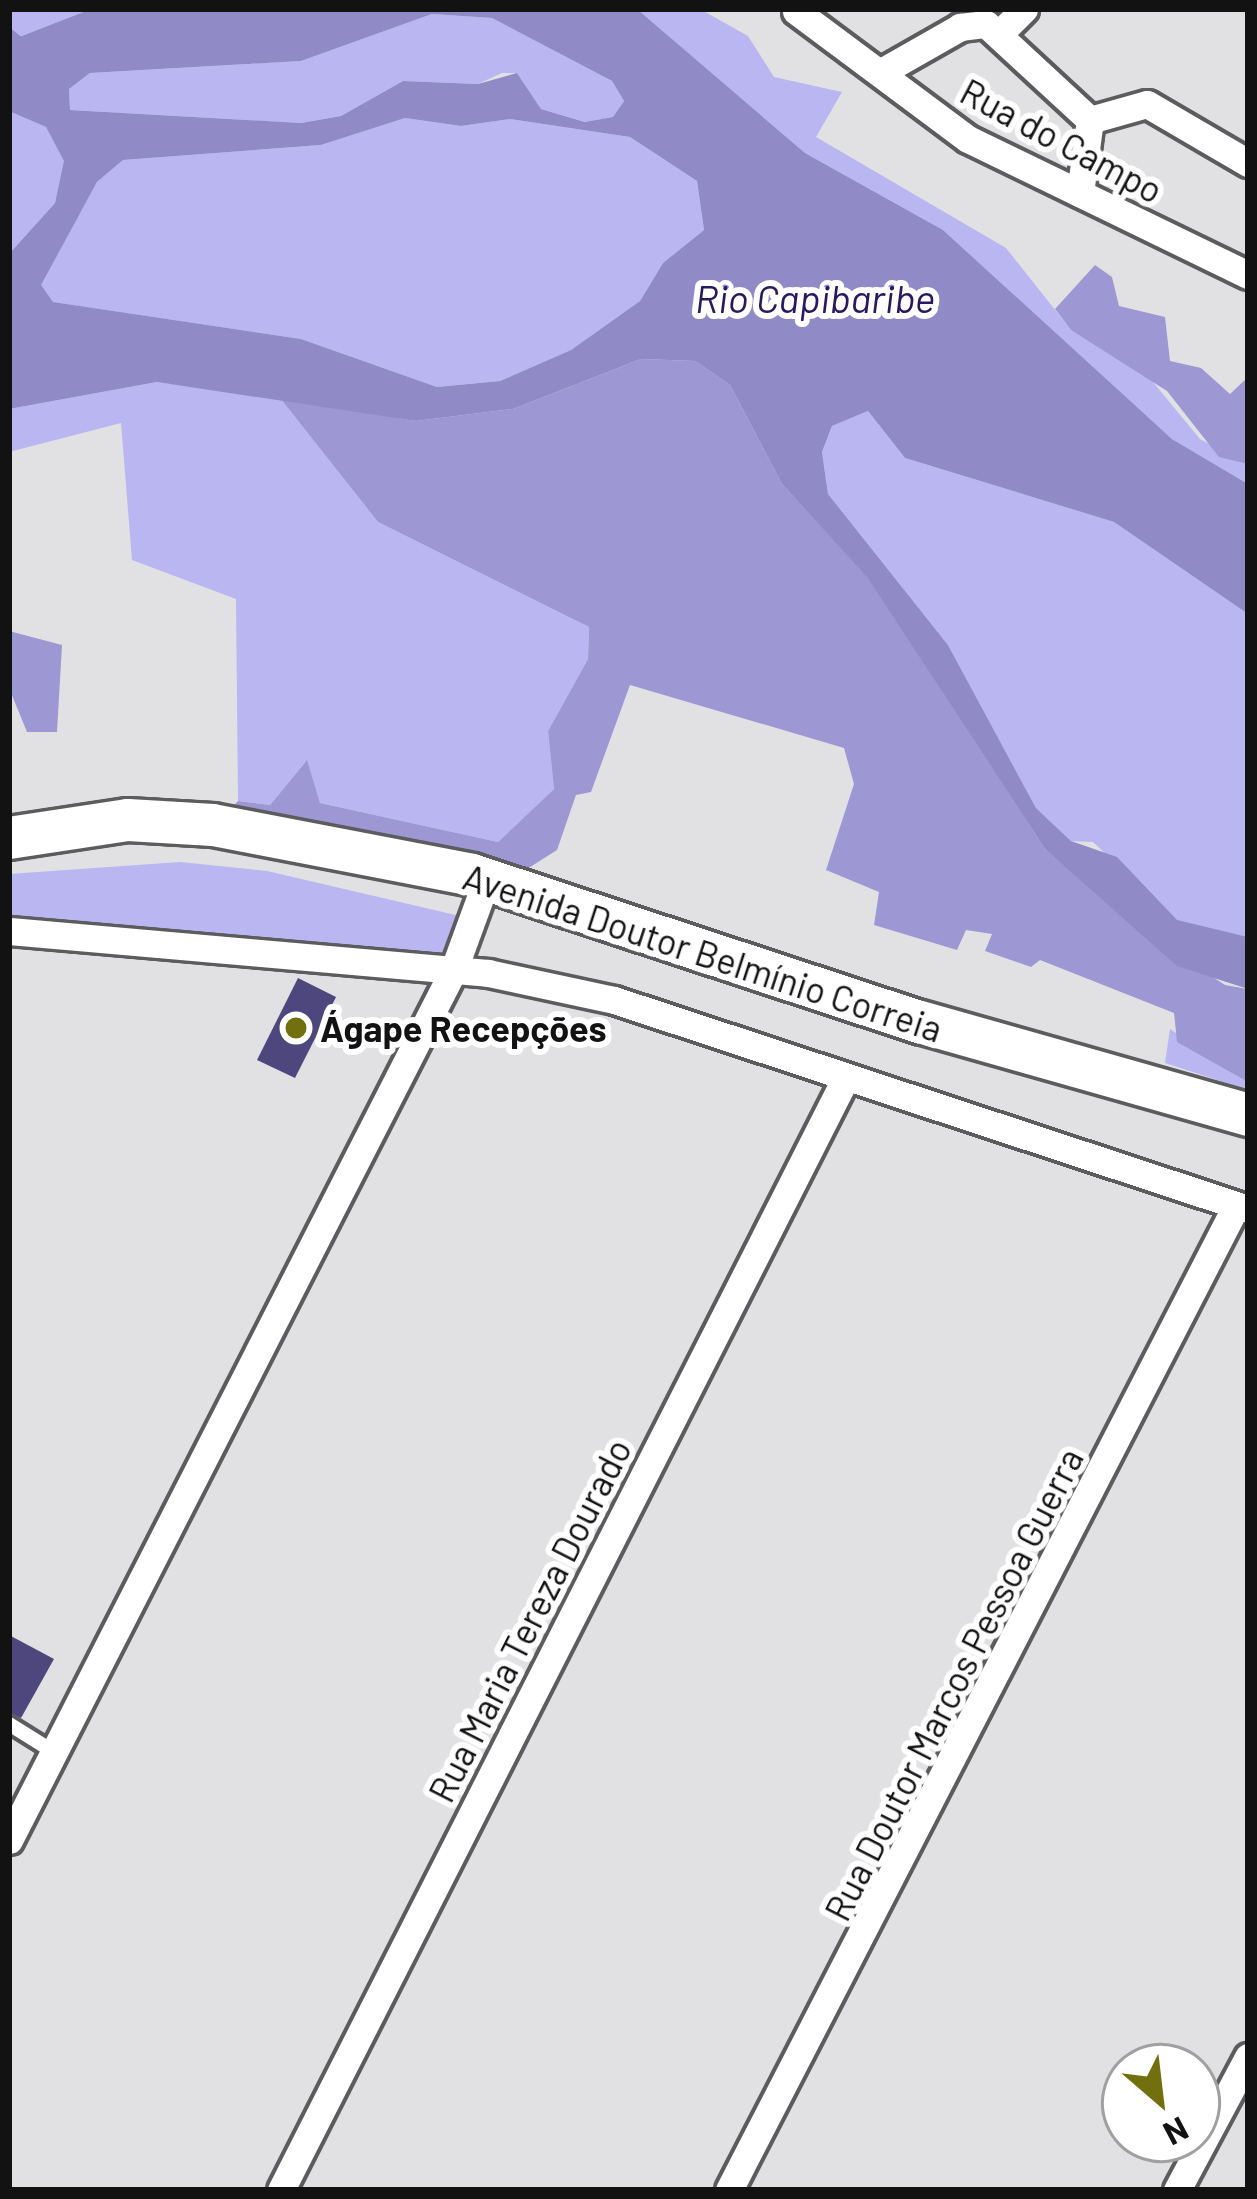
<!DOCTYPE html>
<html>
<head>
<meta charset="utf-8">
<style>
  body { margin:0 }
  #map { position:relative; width:1257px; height:2199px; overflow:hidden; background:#e1e1e4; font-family:Barlow,sans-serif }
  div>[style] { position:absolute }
  .green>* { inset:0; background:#bab6f1 }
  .forest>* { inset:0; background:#9d98d4 }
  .water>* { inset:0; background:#908bc6 }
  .stream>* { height:8px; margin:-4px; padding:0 4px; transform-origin:4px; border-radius:4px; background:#908bc6 }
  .building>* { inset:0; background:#4d477d }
  .roads { filter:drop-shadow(3px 0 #5c5c5f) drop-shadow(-3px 0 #5c5c5f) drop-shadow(0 3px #5c5c5f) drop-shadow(0 -3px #5c5c5f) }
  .lane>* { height:14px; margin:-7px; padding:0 7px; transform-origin:7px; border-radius:7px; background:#fff }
  .street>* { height:27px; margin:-13.5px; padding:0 13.5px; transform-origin:13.5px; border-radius:13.5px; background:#fff }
  .primary>* { height:42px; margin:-21px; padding:0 21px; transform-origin:21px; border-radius:21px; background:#fff }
  .dots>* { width:33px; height:33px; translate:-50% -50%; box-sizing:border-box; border:6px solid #fff; border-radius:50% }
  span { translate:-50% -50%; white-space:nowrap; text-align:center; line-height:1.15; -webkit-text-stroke:12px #fff; paint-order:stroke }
  .street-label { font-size:36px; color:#121213 }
  .poi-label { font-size:36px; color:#121213; font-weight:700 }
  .left { translate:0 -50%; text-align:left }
  .water-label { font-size:39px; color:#29185f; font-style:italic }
  .frame { position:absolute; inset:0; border:12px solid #121213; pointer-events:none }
  .north { position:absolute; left:1101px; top:2043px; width:120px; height:120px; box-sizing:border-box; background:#fff; border:3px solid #a0a0a1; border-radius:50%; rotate:152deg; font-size:33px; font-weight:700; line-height:48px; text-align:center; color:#121213 }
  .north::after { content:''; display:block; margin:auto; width:42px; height:54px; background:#726f0f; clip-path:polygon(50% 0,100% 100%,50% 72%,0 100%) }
</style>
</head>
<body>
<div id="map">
  <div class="green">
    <i style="clip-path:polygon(9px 9px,23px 10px,91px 9px,9px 41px)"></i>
    <i style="clip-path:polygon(637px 9px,700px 9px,748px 36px,774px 77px,842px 92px,816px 137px,1006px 248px,1071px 330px,1148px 376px,1200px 439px,1248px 464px,1248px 484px,1172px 439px,943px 230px,805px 153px)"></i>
    <i style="clip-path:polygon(432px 14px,492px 18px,612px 81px,624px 101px,613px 117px,586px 122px,541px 109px,517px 73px,502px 73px,478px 84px,403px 81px,341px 116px,301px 123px,70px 110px,69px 89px,90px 73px,301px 61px)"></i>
    <i style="clip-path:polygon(10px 111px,46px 127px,65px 161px,55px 203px,9px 254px)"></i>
    <i style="clip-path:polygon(405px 118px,461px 126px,510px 119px,630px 137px,697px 181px,704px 230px,663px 263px,640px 301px,571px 350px,500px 381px,437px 387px,301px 339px,52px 302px,40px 285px,97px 182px,123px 160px,321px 145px)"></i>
    <i style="clip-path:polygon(157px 382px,280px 398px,378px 522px,589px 627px,588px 659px,548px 731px,554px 789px,498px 842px,320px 803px,306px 761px,270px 805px,238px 801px,236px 599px,132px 560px,121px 423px,9px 452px,9px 409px)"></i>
    <i style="clip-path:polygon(868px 411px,905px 458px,1114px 522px,1248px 614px,1248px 937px,1177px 921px,1093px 842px,1071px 841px,1036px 808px,948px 645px,828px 494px,822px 452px,832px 426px)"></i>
    <i style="clip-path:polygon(180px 862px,267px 871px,460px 916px,444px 961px,9px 921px,9px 874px)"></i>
    <i style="clip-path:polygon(1170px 1029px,1248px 1082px,1248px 1090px,1165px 1063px)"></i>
  </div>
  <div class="forest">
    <i style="clip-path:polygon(1095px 265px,1112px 277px,1119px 306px,1165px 317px,1170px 361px,1201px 368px,1230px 394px,1248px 377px,1248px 464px,1219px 457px,1167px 391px,1071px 330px,1055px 309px)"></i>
    <i style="clip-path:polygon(641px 359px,695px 361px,730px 385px,782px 484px,867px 576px,1045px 849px,1131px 923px,1225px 985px,1248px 989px,1248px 1082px,1177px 1042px,1174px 1013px,1040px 960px,1031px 967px,985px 951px,992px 934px,966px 930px,957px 950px,874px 925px,879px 892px,826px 870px,854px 784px,844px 748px,630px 685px,591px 792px,576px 795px,557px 850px,527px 869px,228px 812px,238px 801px,270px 805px,307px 760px,320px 803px,498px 842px,554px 789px,548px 731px,588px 659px,589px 627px,378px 522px,280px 398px,416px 421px,513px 409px)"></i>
    <i style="clip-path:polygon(9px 631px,62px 645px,57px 732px,27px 732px,9px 688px)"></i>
  </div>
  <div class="water">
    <i style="clip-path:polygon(evenodd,91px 9px,637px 9px,805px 153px,943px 230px,1172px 439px,1248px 484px,1248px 614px,1114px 522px,905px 458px,868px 411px,832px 426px,822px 452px,828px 494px,948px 645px,1036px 808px,1071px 841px,1117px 857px,1177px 920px,1248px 937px,1248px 989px,1177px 966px,1045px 849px,867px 577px,782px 484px,730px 385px,695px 361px,641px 359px,513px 409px,416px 421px,157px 382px,9px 409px,9px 254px,55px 203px,64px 161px,46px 127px,9px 111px,9px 41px,91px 9px,432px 14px,492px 18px,612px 81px,624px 101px,613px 117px,585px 122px,541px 109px,517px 73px,478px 84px,403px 81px,341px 116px,301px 123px,70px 110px,69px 89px,90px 73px,301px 61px,432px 14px,91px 9px,405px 118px,461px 126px,510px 119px,630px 137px,697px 181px,704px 230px,663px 263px,640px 301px,571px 350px,500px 381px,437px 387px,301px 339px,53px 302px,41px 285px,97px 182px,123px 160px,321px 145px,405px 118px)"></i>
  </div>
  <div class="stream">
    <i style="left:9px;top:32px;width:21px;rotate:39deg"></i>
  </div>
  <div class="building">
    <i style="clip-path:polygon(298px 978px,336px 997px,295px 1078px,257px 1060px)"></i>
    <i style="clip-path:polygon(9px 1635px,54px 1659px,21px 1718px,9px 1713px)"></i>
  </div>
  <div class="roads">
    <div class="lane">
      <i style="left:9px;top:1724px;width:53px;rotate:31.9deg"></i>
    </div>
    <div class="street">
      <i style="left:796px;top:11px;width:214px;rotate:36.7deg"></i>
      <i style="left:968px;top:139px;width:311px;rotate:25.9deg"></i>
      <i style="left:1000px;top:33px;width:34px;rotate:-45deg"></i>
      <i style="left:883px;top:71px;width:89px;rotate:-29.7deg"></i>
      <i style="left:960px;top:27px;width:26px;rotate:-7deg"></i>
      <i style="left:986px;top:24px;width:142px;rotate:42.7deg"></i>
      <i style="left:1090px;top:120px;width:74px;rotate:97.8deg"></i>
      <i style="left:1090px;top:120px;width:59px;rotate:-15.7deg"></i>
      <i style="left:1147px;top:104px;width:117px;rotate:30.3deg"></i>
      <i style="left:9px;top:931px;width:481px;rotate:5deg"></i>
      <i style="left:488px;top:973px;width:129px;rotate:12.1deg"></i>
      <i style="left:614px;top:1000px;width:668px;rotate:18.24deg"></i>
      <i style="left:9px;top:1840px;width:978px;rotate:-62.94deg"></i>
      <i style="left:454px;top:969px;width:96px;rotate:-69.9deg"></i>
      <i style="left:281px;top:2190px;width:1241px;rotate:-63.08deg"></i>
      <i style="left:729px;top:2190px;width:1105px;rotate:-62.74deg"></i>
      <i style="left:1177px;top:2190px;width:151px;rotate:-61.9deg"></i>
    </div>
    <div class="primary">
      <i style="left:9px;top:838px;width:120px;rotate:-8.6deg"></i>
      <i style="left:128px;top:820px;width:85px;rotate:3.4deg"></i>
      <i style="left:213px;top:825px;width:264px;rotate:10.9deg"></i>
      <i style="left:472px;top:875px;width:472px;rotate:18.2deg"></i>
      <i style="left:920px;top:1022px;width:341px;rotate:15.8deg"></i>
    </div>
  </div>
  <div class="dots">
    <i style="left:296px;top:1028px;background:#726f0f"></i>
  </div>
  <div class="street-label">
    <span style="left:1062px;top:140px;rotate:28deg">Rua do Campo</span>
    <span style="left:703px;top:952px;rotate:18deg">Avenida Doutor Belmínio Correia</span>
    <span style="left:529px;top:1620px;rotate:-63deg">Rua Maria Tereza Dourado</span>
    <span style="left:953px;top:1684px;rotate:-63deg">Rua Doutor Marcos Pessoa Guerra</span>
  </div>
  <div class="poi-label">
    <span class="left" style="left:320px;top:1028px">Ágape Recepções</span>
  </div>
  <div class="water-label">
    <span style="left:815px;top:298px">Rio Capibaribe</span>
  </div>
  <div class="frame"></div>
  <div class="north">N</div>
</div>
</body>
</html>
